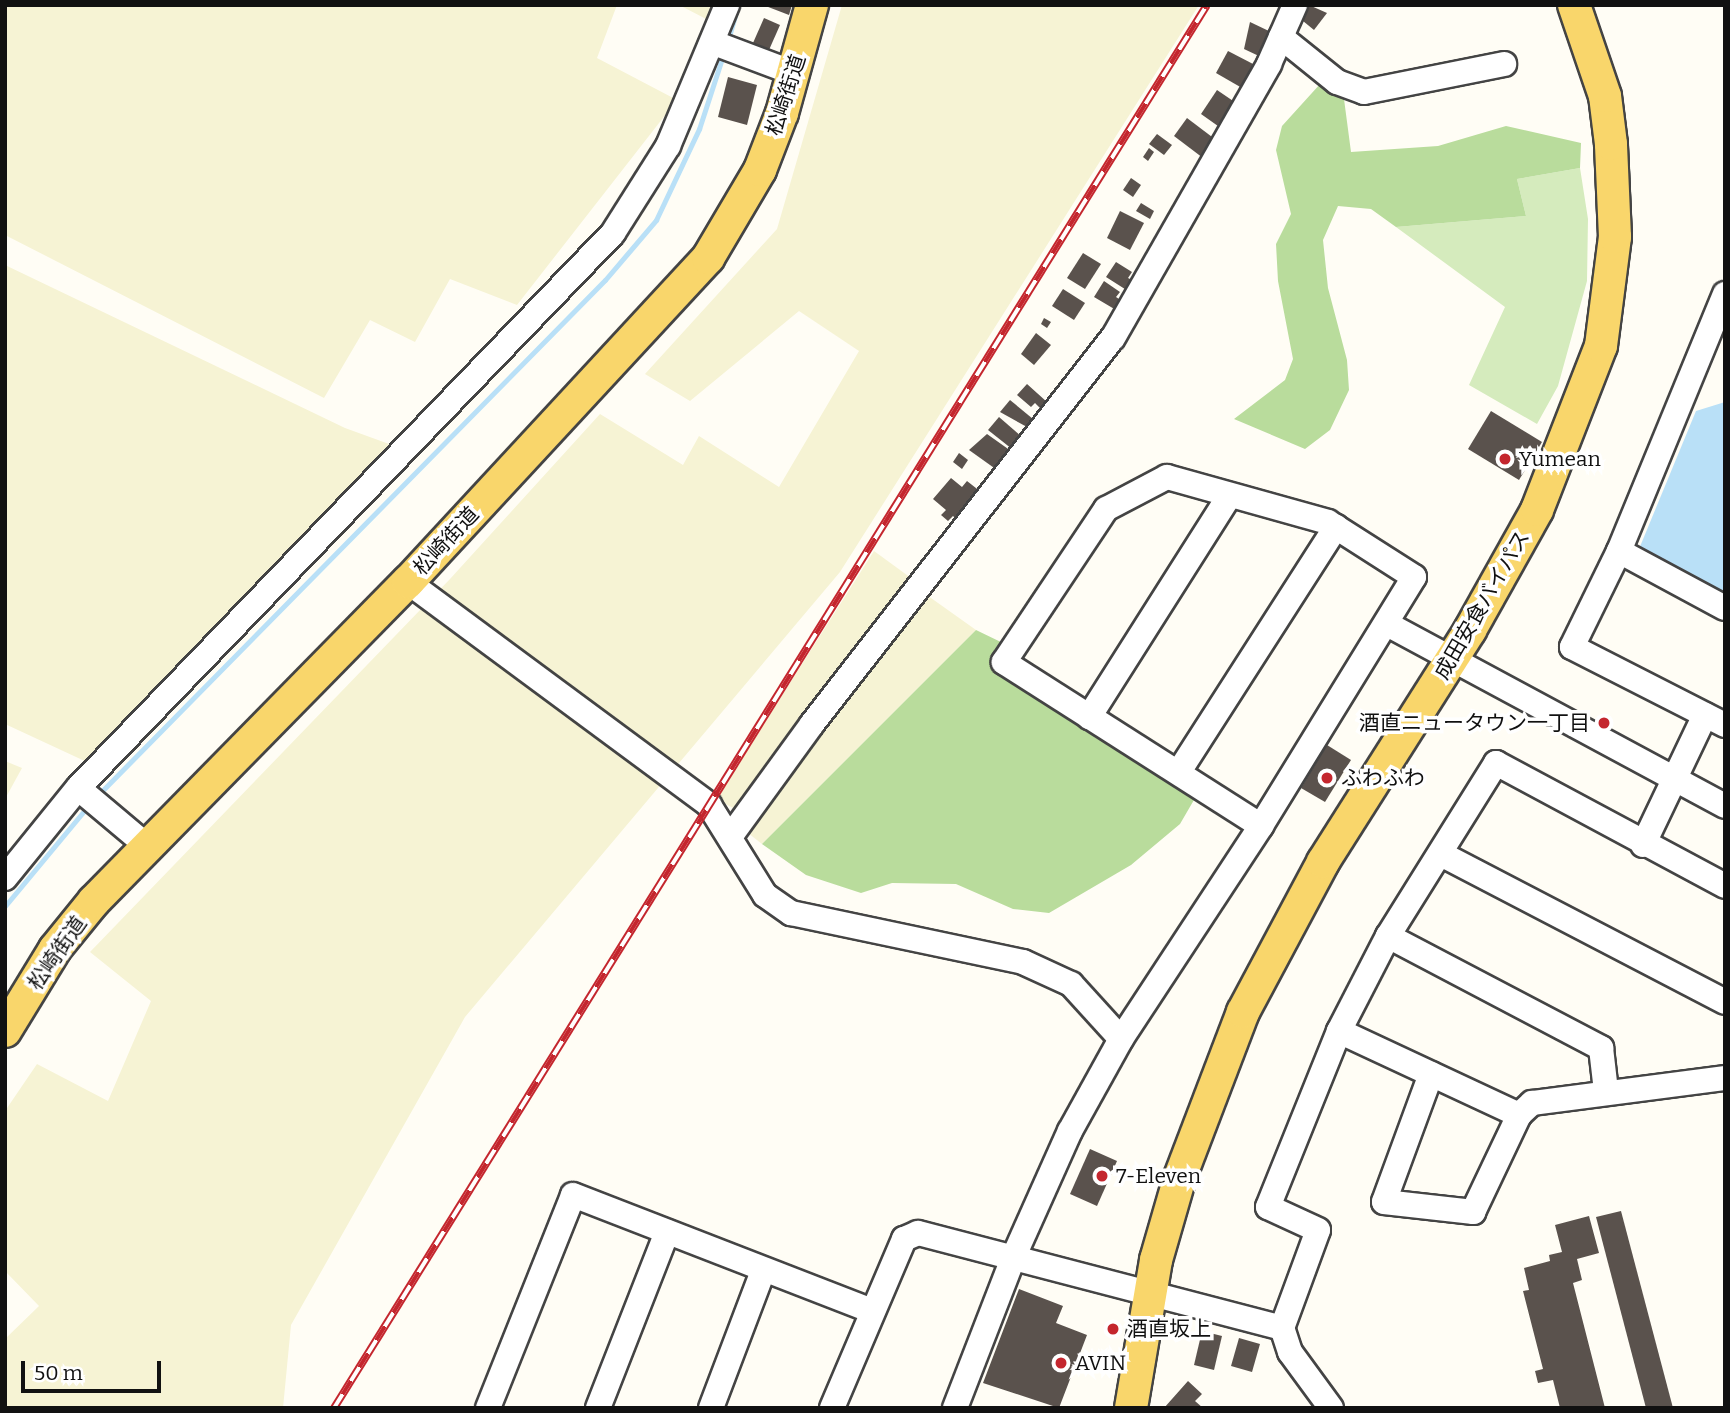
<!DOCTYPE html>
<html>
<head>
<meta charset="utf-8">
<style>
  body { margin:0 }
  #map { position:relative; width:1730px; height:1413px; overflow:hidden; background:#fffdf5; font-family:Bitter,"Noto Sans JP",serif }
  div>[style] { position:absolute }
  .farmland>* { inset:0; background:#f6f3d4 }
  .green>* { inset:0; background:#d5ebbd }
  .forest>* { inset:0; background:#b9dc9c }
  .water>* { inset:0; background:#b9e0f7 }
  .stream>* { height:5px; margin:-2.5px; padding:0 2.5px; transform-origin:2.5px; border-radius:2.5px; background:#b9e0f7 }
  .building>* { inset:0; background:#5a524d }
  .roads { filter:drop-shadow(2px 0 #444) drop-shadow(-2px 0 #444) drop-shadow(0 2px #444) drop-shadow(0 -2px #444) }
  .minor>* { height:24px; margin:-12px; padding:0 12px; transform-origin:12px; border-radius:12px; background:#fff }
  .major>* { height:32px; margin:-16px; padding:0 16px; transform-origin:16px; border-radius:16px; background:#f9d66b }
  .rail>* { height:8px; margin-top:-4px; transform-origin:0; background:repeating-linear-gradient(90deg,#fff 0 16px,#c4262e 0 32px); box-sizing:border-box; border-block:2px solid #c4262e }
  .dots>* { width:19px; height:19px; translate:-50% -50%; box-sizing:border-box; border:4px solid #fff; border-radius:50% }
  span { translate:-50% -50%; white-space:nowrap; text-align:center; line-height:1.15; -webkit-text-stroke:7px #fff; paint-order:stroke }
  .street-label { font-size:21px; color:#111 }
  .poi-label { font-size:21px; color:#111 }
  .left { translate:0 -50%; text-align:left }
  .right { translate:-100% -50%; text-align:right }
  .frame { position:absolute; inset:0; border:7px solid #111; pointer-events:none }
  .scale { position:absolute; left:21px; top:1361px; width:140px; height:32px; box-sizing:border-box; border:4px solid #111; border-top:0; padding-left:9px; font-size:21px; line-height:24px; white-space:nowrap; color:#111; -webkit-text-stroke:5px #fff; paint-order:stroke }
</style>
</head>
<body>
<div id="map">
  <div class="farmland">
    <i style="clip-path:polygon(5px 5px,617px 5px,597px 58px,677px 100px,517px 305px,450px 279px,415px 342px,370px 320px,324px 398px,5px 235px)"></i>
    <i style="clip-path:polygon(679px 5px,718px 5px,714px 23px)"></i>
    <i style="clip-path:polygon(842px 5px,1199px 5px,840px 572px,465px 1017px,291px 1325px,283px 1408px,5px 1408px,5px 1339px,39px 1306px,5px 1271px,5px 1111px,37px 1064px,108px 1101px,151px 1001px,90px 952px,450px 579px,600px 414px,683px 465px,699px 436px,779px 487px,859px 351px,799px 311px,690px 401px,645px 374px,777px 229px)"></i>
    <i style="clip-path:polygon(5px 265px,345px 428px,400px 448px,89px 763px,5px 724px)"></i>
    <i style="clip-path:polygon(874px 551px,911px 578px,741px 806px,735px 809px,716px 799px)"></i>
    <i style="clip-path:polygon(924px 593px,976px 630px,762px 844px,748px 833px,747px 823px)"></i>
    <i style="clip-path:polygon(5px 761px,22px 768px,5px 799px)"></i>
  </div>
  <div class="green">
    <i style="clip-path:polygon(1580px 168px,1588px 219px,1587px 281px,1558px 386px,1537px 424px,1469px 385px,1505px 307px,1396px 227px,1526px 216px,1517px 179px)"></i>
  </div>
  <div class="forest">
    <i style="clip-path:polygon(1321px 83px,1344px 99px,1351px 152px,1438px 146px,1506px 126px,1581px 143px,1580px 168px,1517px 179px,1526px 216px,1396px 227px,1371px 209px,1338px 206px,1323px 240px,1328px 288px,1347px 360px,1349px 390px,1330px 430px,1305px 449px,1234px 419px,1285px 380px,1293px 359px,1278px 281px,1276px 244px,1291px 214px,1276px 150px,1282px 126px)"></i>
    <i style="clip-path:polygon(976px 630px,1007px 645px,992px 666px,1198px 793px,1180px 824px,1131px 865px,1049px 913px,1013px 909px,956px 884px,892px 883px,861px 893px,806px 875px,762px 844px)"></i>
  </div>
  <div class="water">
    <i style="clip-path:polygon(1725px 402px,1725px 596px,1639px 549px,1696px 411px)"></i>
  </div>
  <div class="stream">
    <i style="left:728px;top:40px;width:26px;rotate:-74deg"></i>
    <i style="left:97px;top:796px;width:724px;rotate:-45.45deg"></i>
    <i style="left:605px;top:280px;width:79px;rotate:-49.6deg"></i>
    <i style="left:656px;top:220px;width:101px;rotate:-64.7deg"></i>
    <i style="left:699px;top:129px;width:81px;rotate:-72deg"></i>
    <i style="left:5px;top:906px;width:130px;rotate:-50.3deg"></i>
  </div>
  <div class="building">
    <i style="clip-path:polygon(763px 5px,792px 5px,789px 15px)"></i>
    <i style="clip-path:polygon(1309px 5px,1327px 13px,1314px 30px,1303px 21px)"></i>
    <i style="clip-path:polygon(764px 18px,780px 25px,769px 50px,753px 43px)"></i>
    <i style="clip-path:polygon(1250px 22px,1273px 33px,1261px 57px,1244px 49px)"></i>
    <i style="clip-path:polygon(1228px 51px,1255px 65px,1242px 88px,1216px 73px)"></i>
    <i style="clip-path:polygon(728px 77px,757px 85px,747px 125px,718px 117px)"></i>
    <i style="clip-path:polygon(1217px 90px,1242px 107px,1225px 131px,1201px 114px)"></i>
    <i style="clip-path:polygon(1187px 118px,1220px 143px,1207px 161px,1174px 136px)"></i>
    <i style="clip-path:polygon(1157px 134px,1172px 145px,1164px 155px,1149px 144px)"></i>
    <i style="clip-path:polygon(1149px 148px,1154px 152px,1148px 161px,1143px 157px)"></i>
    <i style="clip-path:polygon(1131px 178px,1141px 185px,1133px 197px,1123px 190px)"></i>
    <i style="clip-path:polygon(1141px 203px,1154px 211px,1150px 219px,1136px 211px)"></i>
    <i style="clip-path:polygon(1120px 211px,1144px 223px,1130px 250px,1107px 238px)"></i>
    <i style="clip-path:polygon(1083px 253px,1101px 264px,1085px 289px,1067px 278px)"></i>
    <i style="clip-path:polygon(1116px 262px,1132px 272px,1128px 278px,1134px 281px,1128px 291px,1106px 277px)"></i>
    <i style="clip-path:polygon(1104px 281px,1120px 292px,1116px 297px,1122px 301px,1116px 310px,1094px 297px)"></i>
    <i style="clip-path:polygon(1063px 289px,1085px 303px,1074px 320px,1052px 306px)"></i>
    <i style="clip-path:polygon(1044px 318px,1051px 322px,1047px 328px,1041px 324px)"></i>
    <i style="clip-path:polygon(1036px 333px,1051px 345px,1034px 365px,1021px 354px)"></i>
    <i style="clip-path:polygon(1027px 384px,1047px 402px,1041px 409px,1035px 403px,1031px 407px,1017px 395px)"></i>
    <i style="clip-path:polygon(1010px 400px,1033px 419px,1027px 427px,1000px 412px)"></i>
    <i style="clip-path:polygon(1491px 411px,1542px 442px,1519px 480px,1468px 449px)"></i>
    <i style="clip-path:polygon(999px 417px,1022px 437px,1012px 449px,988px 430px)"></i>
    <i style="clip-path:polygon(987px 434px,1011px 451px,997px 470px,969px 450px)"></i>
    <i style="clip-path:polygon(959px 453px,968px 460px,962px 469px,953px 462px)"></i>
    <i style="clip-path:polygon(951px 478px,962px 487px,967px 481px,981px 492px,957px 520px,953px 516px,948px 521px,941px 515px,946px 510px,933px 499px)"></i>
    <i style="clip-path:polygon(1327px 745px,1351px 760px,1325px 802px,1301px 788px)"></i>
    <i style="clip-path:polygon(1090px 1149px,1117px 1161px,1097px 1206px,1070px 1194px)"></i>
    <i style="clip-path:polygon(1621px 1211px,1673px 1408px,1646px 1408px,1596px 1217px)"></i>
    <i style="clip-path:polygon(1589px 1216px,1599px 1253px,1577px 1259px,1582px 1280px,1573px 1283px,1605px 1408px,1560px 1408px,1553px 1380px,1538px 1383px,1535px 1371px,1543px 1369px,1523px 1291px,1529px 1290px,1524px 1268px,1550px 1261px,1549px 1255px,1562px 1252px,1555px 1225px)"></i>
    <i style="clip-path:polygon(1019px 1289px,1063px 1306px,1056px 1323px,1087px 1335px,1059px 1408px,983px 1383px)"></i>
    <i style="clip-path:polygon(1202px 1331px,1222px 1336px,1214px 1370px,1194px 1365px)"></i>
    <i style="clip-path:polygon(1239px 1338px,1260px 1344px,1252px 1372px,1231px 1366px)"></i>
    <i style="clip-path:polygon(1188px 1381px,1202px 1394px,1195px 1401px,1203px 1408px,1164px 1408px)"></i>
  </div>
  <div class="roads">
    <div class="minor">
      <i style="left:1281px;top:37px;width:72px;rotate:38.8deg"></i>
      <i style="left:1337px;top:82px;width:29px;rotate:20deg"></i>
      <i style="left:1364px;top:92px;width:143px;rotate:-11.3deg"></i>
      <i style="left:714px;top:43px;width:85px;rotate:20.6deg"></i>
      <i style="left:1725px;top:294px;width:278px;rotate:112.4deg"></i>
      <i style="left:1619px;top:551px;width:107px;rotate:116.1deg"></i>
      <i style="left:1572px;top:647px;width:172px;rotate:27deg"></i>
      <i style="left:1167px;top:477px;width:167px;rotate:15.6deg"></i>
      <i style="left:1328px;top:522px;width:102px;rotate:32.6deg"></i>
      <i style="left:1414px;top:577px;width:292px;rotate:121.6deg"></i>
      <i style="left:1261px;top:826px;width:305px;rotate:-147.5deg"></i>
      <i style="left:1004px;top:662px;width:184px;rotate:-56.3deg"></i>
      <i style="left:1106px;top:509px;width:69px;rotate:-27.7deg"></i>
      <i style="left:1619px;top:551px;width:120px;rotate:28.3deg"></i>
      <i style="left:408px;top:582px;width:375px;rotate:36.5deg"></i>
      <i style="left:709px;top:805px;width:106px;rotate:58.1deg"></i>
      <i style="left:765px;top:895px;width:32px;rotate:35deg"></i>
      <i style="left:791px;top:913px;width:237px;rotate:11.9deg"></i>
      <i style="left:1023px;top:962px;width:53px;rotate:24.6deg"></i>
      <i style="left:1071px;top:984px;width:74px;rotate:47.7deg"></i>
      <i style="left:1387px;top:624px;width:384px;rotate:28.3deg"></i>
      <i style="left:1089px;top:717px;width:262px;rotate:-57.6deg"></i>
      <i style="left:1180px;top:770px;width:289px;rotate:-57.3deg"></i>
      <i style="left:78px;top:788px;width:90px;rotate:40deg"></i>
      <i style="left:730px;top:837px;width:140px;rotate:-54deg"></i>
      <i style="left:812px;top:724px;width:489px;rotate:-52.1deg"></i>
      <i style="left:1113px;top:338px;width:315px;rotate:-60.3deg"></i>
      <i style="left:1269px;top:64px;width:64px;rotate:-66.2deg"></i>
      <i style="left:1643px;top:845px;width:144px;rotate:-64.5deg"></i>
      <i style="left:1441px;top:854px;width:320px;rotate:27.5deg"></i>
      <i style="left:5px;top:878px;width:116px;rotate:-51deg"></i>
      <i style="left:78px;top:788px;width:771px;rotate:-46.05deg"></i>
      <i style="left:613px;top:233px;width:103px;rotate:-57.7deg"></i>
      <i style="left:668px;top:146px;width:153px;rotate:-67.3deg"></i>
      <i style="left:1388px;top:936px;width:241px;rotate:27.7deg"></i>
      <i style="left:1601px;top:1048px;width:43px;rotate:83.4deg"></i>
      <i style="left:1339px;top:1031px;width:199px;rotate:25deg"></i>
      <i style="left:1431px;top:1074px;width:136px;rotate:110.2deg"></i>
      <i style="left:1384px;top:1202px;width:90px;rotate:6.4deg"></i>
      <i style="left:1473px;top:1212px;width:107px;rotate:-64.6deg"></i>
      <i style="left:1519px;top:1115px;width:18px;rotate:-43deg"></i>
      <i style="left:1532px;top:1103px;width:195px;rotate:-7.4deg"></i>
      <i style="left:488px;top:1408px;width:229px;rotate:-68.2deg"></i>
      <i style="left:573px;top:1195px;width:321px;rotate:21.2deg"></i>
      <i style="left:598px;top:1408px;width:189px;rotate:-68.6deg"></i>
      <i style="left:711px;top:1408px;width:147px;rotate:-69.2deg"></i>
      <i style="left:832px;top:1408px;width:184px;rotate:-66.9deg"></i>
      <i style="left:904px;top:1239px;width:15px;rotate:-23deg"></i>
      <i style="left:918px;top:1233px;width:376px;rotate:14.6deg"></i>
      <i style="left:955px;top:1408px;width:163px;rotate:-68.8deg"></i>
      <i style="left:1014px;top:1256px;width:137px;rotate:-65.9deg"></i>
      <i style="left:1070px;top:1131px;width:105px;rotate:-61deg"></i>
      <i style="left:1121px;top:1039px;width:255px;rotate:-56.7deg"></i>
      <i style="left:1331px;top:1408px;width:69px;rotate:-126.2deg"></i>
      <i style="left:1290px;top:1352px;width:25px;rotate:-108deg"></i>
      <i style="left:1282px;top:1328px;width:104px;rotate:-69.8deg"></i>
      <i style="left:1318px;top:1230px;width:55px;rotate:-155.3deg"></i>
      <i style="left:1268px;top:1207px;width:190px;rotate:-68deg"></i>
      <i style="left:1339px;top:1031px;width:107px;rotate:-62.7deg"></i>
      <i style="left:1388px;top:936px;width:204px;rotate:-58deg"></i>
      <i style="left:1496px;top:763px;width:260px;rotate:28.2deg"></i>
    </div>
    <div class="major">
      <i style="left:5px;top:1031px;width:96px;rotate:-58.6deg"></i>
      <i style="left:55px;top:949px;width:62px;rotate:-50.9deg"></i>
      <i style="left:94px;top:901px;width:448px;rotate:-45.5deg"></i>
      <i style="left:408px;top:582px;width:442px;rotate:-47.2deg"></i>
      <i style="left:708px;top:258px;width:102px;rotate:-59.4deg"></i>
      <i style="left:760px;top:170px;width:61px;rotate:-68.9deg"></i>
      <i style="left:782px;top:113px;width:112px;rotate:-74.5deg"></i>
      <i style="left:1131px;top:1408px;width:150px;rotate:-80.4deg"></i>
      <i style="left:1156px;top:1260px;width:86px;rotate:-73.9deg"></i>
      <i style="left:1180px;top:1177px;width:177px;rotate:-69.1deg"></i>
      <i style="left:1243px;top:1012px;width:170px;rotate:-61.9deg"></i>
      <i style="left:1323px;top:862px;width:275px;rotate:-57.6deg"></i>
      <i style="left:1470px;top:630px;width:137px;rotate:-60.8deg"></i>
      <i style="left:1537px;top:510px;width:176px;rotate:-68.7deg"></i>
      <i style="left:1601px;top:346px;width:110px;rotate:-82.7deg"></i>
      <i style="left:1615px;top:237px;width:93px;rotate:-92.5deg"></i>
      <i style="left:1611px;top:144px;width:48px;rotate:-97.1deg"></i>
      <i style="left:1605px;top:96px;width:96px;rotate:-108.8deg"></i>
    </div>
  </div>
  <div class="rail">
    <i style="left:334px;top:1408px;width:1652px;rotate:-58.11deg"></i>
  </div>
  <div class="dots">
    <i style="left:1505px;top:459px;background:#c4262e"></i>
    <i style="left:1604px;top:723px;background:#c4262e"></i>
    <i style="left:1327px;top:778px;background:#c4262e"></i>
    <i style="left:1102px;top:1176px;background:#c4262e"></i>
    <i style="left:1113px;top:1329px;background:#c4262e"></i>
    <i style="left:1061px;top:1363px;background:#c4262e"></i>
  </div>
  <div class="street-label">
    <span style="left:786px;top:95px;rotate:-72deg">松崎街道</span>
    <span style="left:446px;top:541px;rotate:-47deg">松崎街道</span>
    <span style="left:1482px;top:605px;rotate:-60deg">成田安食バイパス</span>
    <span style="left:57px;top:953px;rotate:-55deg">松崎街道</span>
  </div>
  <div class="poi-label">
    <span class="left" style="left:1519px;top:459px">Yumean</span>
    <span class="right" style="left:1590px;top:723px">酒直ニュータウン一丁目</span>
    <span class="left" style="left:1341px;top:778px">ふわふわ</span>
    <span class="left" style="left:1116px;top:1176px">7-Eleven</span>
    <span class="left" style="left:1127px;top:1329px">酒直坂上</span>
    <span class="left" style="left:1075px;top:1363px">AVIN</span>
  </div>
  <div class="frame"></div>
  <div class="scale">50 m</div>
</div>
</body>
</html>
